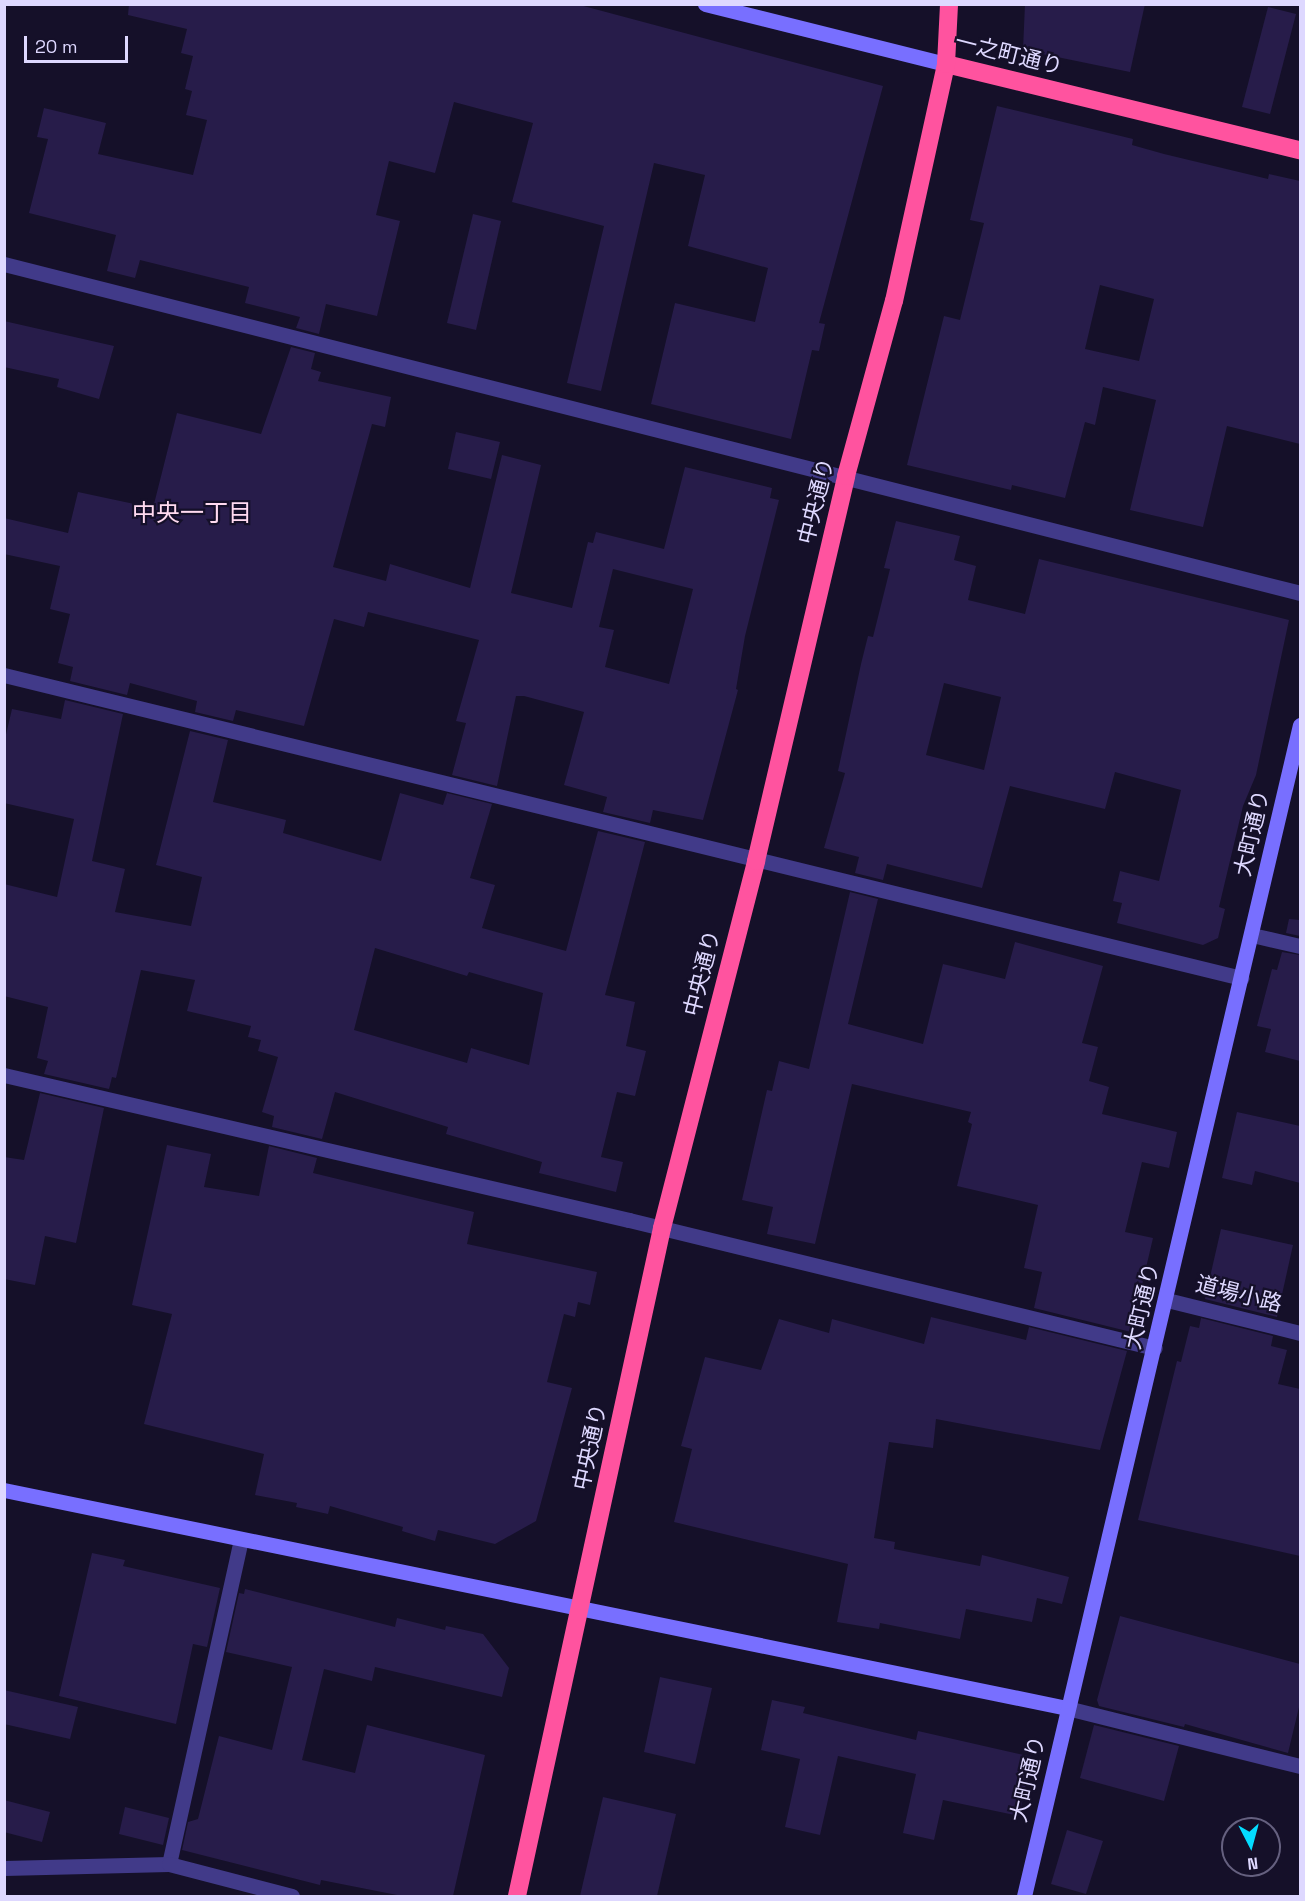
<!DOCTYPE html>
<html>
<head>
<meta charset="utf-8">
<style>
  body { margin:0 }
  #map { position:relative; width:1305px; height:1901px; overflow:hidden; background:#151029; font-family:"Space Grotesk","Noto Sans JP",sans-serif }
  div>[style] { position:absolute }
  .building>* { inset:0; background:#271c4a }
  .street>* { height:15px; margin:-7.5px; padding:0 7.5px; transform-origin:7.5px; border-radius:7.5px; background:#413a89 }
  .secondary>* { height:15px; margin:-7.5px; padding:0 7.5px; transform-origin:7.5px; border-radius:7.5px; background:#786fff }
  .highway>* { height:18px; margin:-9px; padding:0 9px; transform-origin:9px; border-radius:9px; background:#ff539f }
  span { translate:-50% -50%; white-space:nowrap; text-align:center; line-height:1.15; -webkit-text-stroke:4.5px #151029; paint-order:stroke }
  .street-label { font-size:22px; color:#ded8ff }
  .neighbourhood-label { font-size:24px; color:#ffdaf0 }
  .frame { position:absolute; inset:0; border:6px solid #ded8ff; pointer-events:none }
  .north { position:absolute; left:1221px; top:1817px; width:60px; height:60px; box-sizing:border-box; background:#151029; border:2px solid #65607f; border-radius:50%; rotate:174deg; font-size:16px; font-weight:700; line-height:24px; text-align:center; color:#ded8ff }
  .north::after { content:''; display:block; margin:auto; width:21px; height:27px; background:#04dcff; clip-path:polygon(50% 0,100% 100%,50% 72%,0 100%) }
  .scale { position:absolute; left:24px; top:36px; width:104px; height:27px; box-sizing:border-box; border:3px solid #ded8ff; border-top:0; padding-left:8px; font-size:18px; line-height:21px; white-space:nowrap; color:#ded8ff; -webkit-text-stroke:4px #151029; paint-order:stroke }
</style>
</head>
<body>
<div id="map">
  <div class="building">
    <i style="clip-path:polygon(129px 4px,576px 4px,883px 86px,819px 323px,825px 324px,819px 351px,812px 350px,791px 439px,651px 404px,675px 303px,755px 322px,768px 268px,688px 246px,705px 175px,654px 163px,601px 391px,567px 383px,604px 226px,512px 202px,533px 123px,454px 102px,435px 173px,389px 161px,376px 215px,400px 221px,377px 316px,326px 304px,319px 334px,296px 328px,300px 317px,245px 303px,249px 287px,140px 260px,135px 278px,107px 271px,116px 235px,29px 213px,48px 139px,37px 137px,44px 108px,106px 123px,98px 154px,193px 175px,207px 120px,186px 115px,192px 91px,185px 89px,193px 56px,181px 53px,187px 29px,128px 15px)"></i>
    <i style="clip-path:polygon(1025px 4px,1145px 4px,1130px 72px,1023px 50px)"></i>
    <i style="clip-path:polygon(1268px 7px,1296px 14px,1270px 114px,1242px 107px)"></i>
    <i style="clip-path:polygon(evenodd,997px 106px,1133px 139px,1132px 145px,1164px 154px,1268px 179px,1269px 174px,1300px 181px,1300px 444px,1227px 426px,1203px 527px,1130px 510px,1156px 400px,1103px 387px,1095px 425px,1085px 422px,1065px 498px,1012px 485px,1011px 490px,907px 465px,944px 316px,960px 320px,984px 223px,970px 220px,997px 106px,1100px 285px,1154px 299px,1139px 361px,1085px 349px,1100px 285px)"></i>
    <i style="clip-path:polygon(473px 214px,501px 221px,476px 330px,447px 323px)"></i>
    <i style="clip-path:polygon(4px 321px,114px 346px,99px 399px,57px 387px,59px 379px,4px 367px)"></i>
    <i style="clip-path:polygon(evenodd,291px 347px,315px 353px,311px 369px,321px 372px,318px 381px,391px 397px,385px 427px,372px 424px,333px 567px,386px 581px,390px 564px,470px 588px,502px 455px,541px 465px,511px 593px,572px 608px,588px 542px,593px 543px,596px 532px,664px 549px,685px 467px,772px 488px,770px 498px,779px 500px,745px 636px,736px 689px,738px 690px,703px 820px,653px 810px,650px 823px,603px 812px,607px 797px,564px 785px,584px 712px,524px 696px,516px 696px,497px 786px,452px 775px,466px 723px,456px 721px,479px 640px,368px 612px,364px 627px,334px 619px,304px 726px,236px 710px,233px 721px,195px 712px,197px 701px,130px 683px,127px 695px,70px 681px,73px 667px,58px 663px,70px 614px,50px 609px,60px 566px,4px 554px,4px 518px,68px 533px,78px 492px,153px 508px,177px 413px,261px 434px,291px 347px,613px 569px,693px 589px,669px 684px,605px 667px,614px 630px,599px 627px,613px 569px)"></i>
    <i style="clip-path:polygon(456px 432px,500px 442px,491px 479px,448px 469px)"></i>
    <i style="clip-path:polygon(evenodd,896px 521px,960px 536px,954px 560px,976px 566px,968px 600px,1025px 614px,1039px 559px,1289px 620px,1256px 775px,1243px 806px,1219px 907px,1225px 909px,1218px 938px,1203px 945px,1117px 923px,1122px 903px,1113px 901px,1120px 871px,1159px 881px,1181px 790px,1115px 772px,1105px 809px,1010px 786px,982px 888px,887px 864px,883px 880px,855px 873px,859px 857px,824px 848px,845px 773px,838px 771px,861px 664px,868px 636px,873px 637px,890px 569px,884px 568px,896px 521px,944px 683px,1001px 697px,984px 770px,926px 755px,944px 683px)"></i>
    <i style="clip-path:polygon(evenodd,65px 700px,123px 714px,92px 861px,125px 869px,115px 912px,191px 926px,202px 877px,156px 865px,190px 731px,228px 740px,213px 802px,286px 820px,283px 833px,381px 861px,400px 793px,443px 805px,447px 793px,492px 804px,470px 878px,495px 885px,482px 928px,566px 951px,598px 831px,645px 842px,605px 995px,635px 1002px,626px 1046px,646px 1051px,635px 1096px,617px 1092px,601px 1157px,623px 1162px,616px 1192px,539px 1173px,542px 1162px,446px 1134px,448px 1127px,335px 1092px,322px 1139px,272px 1127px,274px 1116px,262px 1112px,278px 1057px,258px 1051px,261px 1040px,248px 1037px,251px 1026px,187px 1011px,195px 980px,141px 970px,116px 1078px,112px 1077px,109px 1089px,44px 1074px,48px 1061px,37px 1058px,48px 1007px,4px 996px,4px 884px,57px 897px,74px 819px,4px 803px,4px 743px,12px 709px,61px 719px,65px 700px,375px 948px,467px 976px,469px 972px,543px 993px,529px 1065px,471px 1048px,467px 1063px,354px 1030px,375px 948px)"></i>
    <i style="clip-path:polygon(850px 892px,878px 899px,848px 1024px,923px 1044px,943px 964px,1005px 979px,1015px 942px,1103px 966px,1082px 1043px,1098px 1047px,1089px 1081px,1109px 1087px,1102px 1114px,1177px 1132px,1169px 1168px,1142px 1162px,1125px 1232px,1153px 1238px,1131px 1332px,1034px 1308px,1042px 1272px,1024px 1268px,1038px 1205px,957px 1186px,972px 1124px,968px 1122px,971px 1112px,852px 1084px,815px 1244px,767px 1234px,773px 1207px,742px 1200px,767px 1090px,772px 1091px,779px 1061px,809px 1069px)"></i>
    <i style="clip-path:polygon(1289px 919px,1300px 920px,1300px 936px,1286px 933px)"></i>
    <i style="clip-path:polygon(1282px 952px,1300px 955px,1300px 1061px,1265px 1052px,1271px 1029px,1257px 1026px,1272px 969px,1277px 970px)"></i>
    <i style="clip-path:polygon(40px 1093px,104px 1108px,76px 1243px,45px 1236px,35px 1285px,4px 1279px,4px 1157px,24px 1160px)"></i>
    <i style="clip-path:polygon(1237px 1112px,1300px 1126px,1300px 1183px,1255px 1171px,1252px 1185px,1222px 1178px)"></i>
    <i style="clip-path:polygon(167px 1145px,211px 1154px,204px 1187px,259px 1196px,269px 1146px,317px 1158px,313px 1173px,474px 1212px,467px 1244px,597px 1272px,590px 1305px,578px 1302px,575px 1317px,564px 1314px,547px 1382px,572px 1388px,536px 1521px,495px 1544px,438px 1530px,435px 1541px,402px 1531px,403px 1527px,330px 1506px,328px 1514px,296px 1507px,297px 1503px,255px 1495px,264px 1454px,144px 1424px,172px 1314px,132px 1305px)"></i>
    <i style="clip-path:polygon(1221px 1229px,1293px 1245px,1277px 1317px,1205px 1299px)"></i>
    <i style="clip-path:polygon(931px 1317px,1026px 1340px,1029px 1327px,1127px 1351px,1100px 1450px,936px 1419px,933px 1448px,889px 1442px,874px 1538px,895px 1542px,894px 1549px,980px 1566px,982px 1555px,1069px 1577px,1062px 1604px,1037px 1598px,1032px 1622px,966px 1609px,960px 1639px,880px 1623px,879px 1629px,837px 1622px,848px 1564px,674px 1522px,692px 1449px,681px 1446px,705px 1357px,761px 1370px,779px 1319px,829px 1333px,832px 1319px,924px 1344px)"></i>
    <i style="clip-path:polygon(1201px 1318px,1273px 1336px,1271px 1346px,1287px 1350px,1278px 1384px,1300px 1389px,1300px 1556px,1138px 1520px,1177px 1361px,1181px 1362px,1190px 1326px,1199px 1328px)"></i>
    <i style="clip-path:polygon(92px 1553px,125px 1560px,123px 1566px,220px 1588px,207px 1647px,193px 1644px,176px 1724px,59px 1696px)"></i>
    <i style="clip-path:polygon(245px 1589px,395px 1627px,397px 1618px,445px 1630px,446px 1626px,483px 1634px,509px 1668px,502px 1697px,375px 1667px,372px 1681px,324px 1669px,302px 1760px,355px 1773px,367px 1725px,485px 1755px,453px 1896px,402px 1896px,321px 1880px,320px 1885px,182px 1850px,188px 1822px,198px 1819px,219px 1736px,272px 1750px,292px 1667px,226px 1652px,239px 1593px,244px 1594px)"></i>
    <i style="clip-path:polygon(1120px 1616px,1300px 1664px,1300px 1703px,1288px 1753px,1185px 1724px,1184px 1727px,1099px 1706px,1097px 1700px)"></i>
    <i style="clip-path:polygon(660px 1677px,712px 1688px,695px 1764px,644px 1752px)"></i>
    <i style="clip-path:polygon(4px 1690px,78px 1707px,70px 1739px,4px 1724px)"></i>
    <i style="clip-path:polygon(772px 1700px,805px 1707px,803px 1713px,916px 1740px,918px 1731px,1032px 1757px,1019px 1816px,943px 1800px,934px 1840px,903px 1833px,916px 1774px,838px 1756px,820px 1835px,785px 1827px,800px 1759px,761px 1750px)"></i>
    <i style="clip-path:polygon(1094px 1725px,1179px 1746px,1164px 1801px,1080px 1778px)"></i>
    <i style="clip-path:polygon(603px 1797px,676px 1814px,657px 1896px,580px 1896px)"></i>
    <i style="clip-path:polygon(4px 1800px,50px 1812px,42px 1842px,4px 1832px)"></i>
    <i style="clip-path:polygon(125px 1807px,169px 1818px,163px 1845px,119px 1834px)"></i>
    <i style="clip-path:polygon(1067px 1830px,1103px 1841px,1086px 1894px,1051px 1884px)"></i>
  </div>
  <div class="street">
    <i style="left:4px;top:264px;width:1337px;rotate:14.24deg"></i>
    <i style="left:4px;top:675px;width:1274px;rotate:13.76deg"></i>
    <i style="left:1252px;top:935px;width:49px;rotate:12.9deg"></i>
    <i style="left:4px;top:1075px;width:642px;rotate:13.06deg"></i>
    <i style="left:629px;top:1220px;width:541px;rotate:13.68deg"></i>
    <i style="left:1167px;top:1300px;width:137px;rotate:13.9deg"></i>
    <i style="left:1067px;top:1708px;width:240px;rotate:14deg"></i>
    <i style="left:169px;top:1864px;width:332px;rotate:-77.5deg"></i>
    <i style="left:4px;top:1868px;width:165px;rotate:-1.4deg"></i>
    <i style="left:169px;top:1864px;width:127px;rotate:14.6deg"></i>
  </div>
  <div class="secondary">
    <i style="left:705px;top:4px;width:248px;rotate:14deg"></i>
    <i style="left:4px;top:1490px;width:1085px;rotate:11.59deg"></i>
    <i style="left:1024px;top:1896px;width:1203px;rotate:-76.74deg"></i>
  </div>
  <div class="highway">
    <i style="left:946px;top:64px;width:364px;rotate:13.7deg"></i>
    <i style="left:517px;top:1896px;width:684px;rotate:-77.75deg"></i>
    <i style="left:662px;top:1228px;width:379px;rotate:-75.6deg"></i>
    <i style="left:756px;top:861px;width:395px;rotate:-76.8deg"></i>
    <i style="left:846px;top:476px;width:181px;rotate:-74.7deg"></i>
    <i style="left:894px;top:301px;width:243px;rotate:-77.6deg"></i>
    <i style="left:946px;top:64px;width:60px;rotate:-87.1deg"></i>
  </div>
  <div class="street-label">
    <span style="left:1009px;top:54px;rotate:14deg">一之町通り</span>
    <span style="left:816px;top:501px;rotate:-76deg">中央通り</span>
    <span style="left:1252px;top:833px;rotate:-77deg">大町通り</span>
    <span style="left:702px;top:973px;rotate:-76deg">中央通り</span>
    <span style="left:1239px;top:1294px;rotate:14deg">道場小路</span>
    <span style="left:1142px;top:1306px;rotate:-77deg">大町通り</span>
    <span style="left:590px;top:1447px;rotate:-78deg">中央通り</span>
    <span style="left:1028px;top:1779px;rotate:-77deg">大町通り</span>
  </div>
  <div class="neighbourhood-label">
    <span style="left:192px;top:513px">中央一丁目</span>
  </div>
  <div class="frame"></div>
  <div class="north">N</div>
  <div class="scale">20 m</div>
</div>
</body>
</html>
